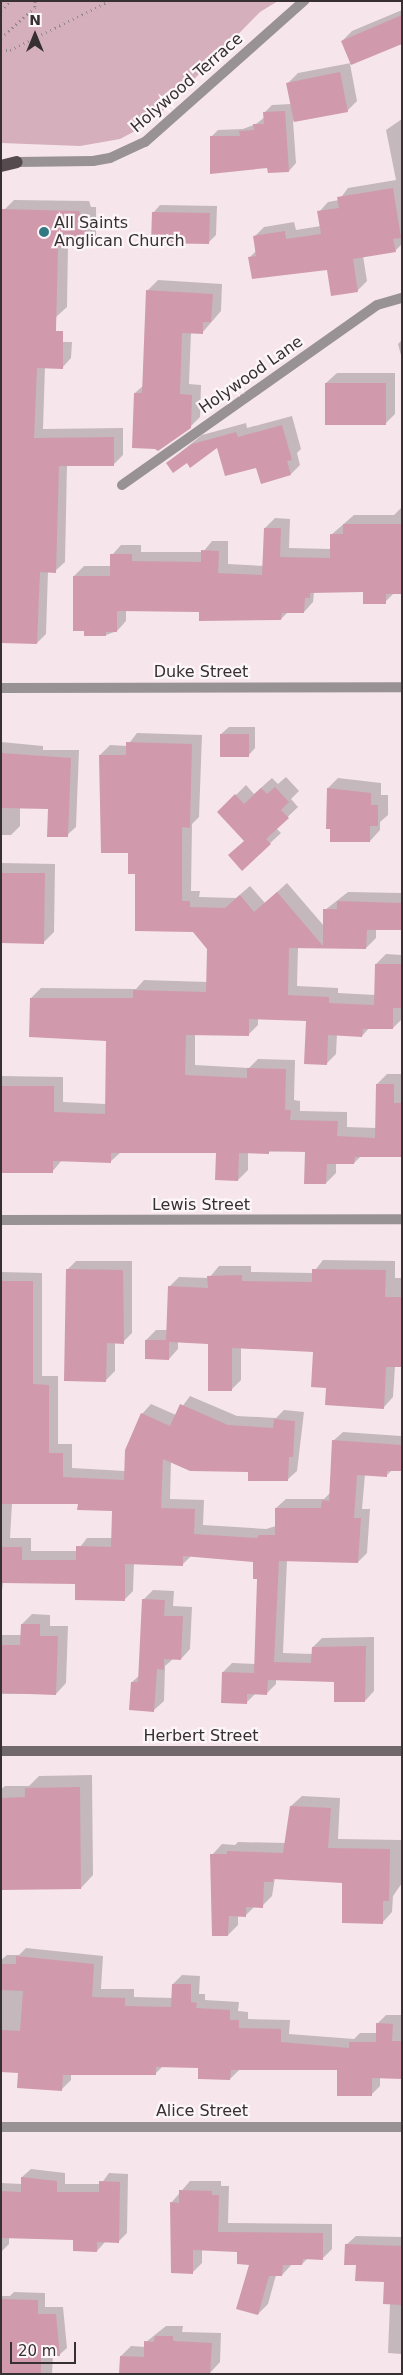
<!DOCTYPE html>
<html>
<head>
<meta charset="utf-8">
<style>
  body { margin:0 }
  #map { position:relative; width:403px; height:2375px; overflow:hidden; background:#f6e6eb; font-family:"DejaVu Sans",sans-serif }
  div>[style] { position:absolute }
  .green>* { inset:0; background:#d5afbb }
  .shadow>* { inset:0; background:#0003 }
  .building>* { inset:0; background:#d09aac }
  .path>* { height:3px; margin-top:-1.5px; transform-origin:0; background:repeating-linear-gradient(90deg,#93898c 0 1px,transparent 0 5px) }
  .minor>* { height:10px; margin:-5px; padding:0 5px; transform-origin:5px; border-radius:5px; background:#999294 }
  .secondary>* { height:10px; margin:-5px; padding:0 5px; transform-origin:5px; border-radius:5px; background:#71686b }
  .primary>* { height:12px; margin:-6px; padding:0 6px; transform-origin:6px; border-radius:6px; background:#554a4e }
  .dots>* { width:14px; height:14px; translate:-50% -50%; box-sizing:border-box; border:2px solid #fdf6f8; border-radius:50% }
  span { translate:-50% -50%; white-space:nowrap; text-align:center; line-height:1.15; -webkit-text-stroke:4.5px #fdf6f8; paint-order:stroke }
  .street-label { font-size:16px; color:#363032 }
  .poi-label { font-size:16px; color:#363032 }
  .left { translate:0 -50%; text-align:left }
  .frame { position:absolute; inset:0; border:2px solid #363032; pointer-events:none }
  .north { position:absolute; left:10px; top:10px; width:50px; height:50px; -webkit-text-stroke:4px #fdf6f8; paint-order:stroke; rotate:0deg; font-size:14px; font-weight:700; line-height:20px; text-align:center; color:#363032 }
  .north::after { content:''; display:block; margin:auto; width:18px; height:22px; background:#363032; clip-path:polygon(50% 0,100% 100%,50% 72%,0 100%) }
  .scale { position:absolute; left:10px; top:2342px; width:66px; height:22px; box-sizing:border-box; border:2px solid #363032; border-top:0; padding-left:6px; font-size:15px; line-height:18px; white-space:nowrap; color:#363032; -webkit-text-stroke:4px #fdf6f8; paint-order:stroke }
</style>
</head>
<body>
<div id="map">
  <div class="green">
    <i style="clip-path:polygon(1px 1px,278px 1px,260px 12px,152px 122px,120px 139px,80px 146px,1px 143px)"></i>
  </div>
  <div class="shadow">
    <i style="clip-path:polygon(402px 10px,402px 43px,350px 64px,357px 101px,347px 111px,293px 121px,296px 163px,289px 171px,269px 166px,211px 137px,218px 130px,243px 129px,256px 124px,265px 117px,265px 112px,272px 105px,291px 104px,287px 84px,298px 73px,351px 63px,342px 41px,352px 31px)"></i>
    <i style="clip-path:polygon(402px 119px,402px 244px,395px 251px,363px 256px,367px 281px,357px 291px,328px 269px,250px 257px,257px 250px,255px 236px,264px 227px,294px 222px,296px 230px,321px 226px,319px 212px,328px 202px,339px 200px,348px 188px,396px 180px,386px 130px)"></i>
    <i style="clip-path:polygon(14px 200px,89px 201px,91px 207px,96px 207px,96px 236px,86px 246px,68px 246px,67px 307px,56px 317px,1px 316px,4px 210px)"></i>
    <i style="clip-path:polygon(160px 205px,217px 206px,216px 235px,209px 242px,153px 213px)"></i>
    <i style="clip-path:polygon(158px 280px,222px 284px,221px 311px,202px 333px,191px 332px,189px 384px,201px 385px,200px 417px,190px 427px,135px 393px,144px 385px,148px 290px)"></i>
    <i style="clip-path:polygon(402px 340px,402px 359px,398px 344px)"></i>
    <i style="clip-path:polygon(1px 341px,72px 342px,71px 358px,62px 368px,45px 367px,43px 429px,123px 428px,123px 455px,113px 465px,67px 465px,65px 562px,55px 571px,48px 571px,46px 634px,37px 643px,1px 642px)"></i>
    <i style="clip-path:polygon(337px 373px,395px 373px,395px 414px,385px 424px,326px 383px)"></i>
    <i style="clip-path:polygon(292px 416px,301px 449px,297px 453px,300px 465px,291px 474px,257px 466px,218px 446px,187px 461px,167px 463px,202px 435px,246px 423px,247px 428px)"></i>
    <i style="clip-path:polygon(402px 507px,402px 593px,395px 592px,385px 602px,364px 591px,314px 592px,313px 602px,304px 612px,288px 612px,281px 619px,201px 611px,126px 610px,126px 621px,117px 631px,106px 635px,74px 576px,84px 566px,112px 566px,112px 555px,121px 545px,141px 545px,141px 552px,203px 552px,212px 541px,228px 541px,228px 564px,264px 566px,265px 528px,275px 518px,290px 519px,289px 548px,331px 549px,331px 535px,354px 515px,394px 515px)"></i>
    <i style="clip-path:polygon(229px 727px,255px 727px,255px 748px,248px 756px,221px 734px)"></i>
    <i style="clip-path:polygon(137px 733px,202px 735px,199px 817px,192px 824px,191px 891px,200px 891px,199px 897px,236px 898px,250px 886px,265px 903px,287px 883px,324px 926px,325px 910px,348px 892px,402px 893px,402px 928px,376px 928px,376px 938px,366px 948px,298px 947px,297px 986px,338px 988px,338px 993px,376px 995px,376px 964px,386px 954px,402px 955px,402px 1019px,393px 1028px,370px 1027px,362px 1036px,337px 1034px,336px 1054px,326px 1064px,307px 1020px,258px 1018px,258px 1025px,248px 1035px,195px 1034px,195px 1065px,249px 1068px,258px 1059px,295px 1060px,294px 1100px,300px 1101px,300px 1111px,347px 1112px,347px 1127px,376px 1128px,377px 1084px,387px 1074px,402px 1074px,402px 1156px,361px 1156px,354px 1163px,336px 1163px,336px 1173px,326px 1183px,306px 1151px,248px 1152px,248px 1170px,238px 1180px,217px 1152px,121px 1152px,110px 1162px,62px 1160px,52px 1172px,1px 1171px,1px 1076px,63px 1077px,63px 1102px,106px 1104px,107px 1040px,31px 998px,41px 988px,136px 989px,144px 980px,208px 982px,209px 948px,136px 873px,100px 755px,110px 745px,127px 746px)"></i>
    <i style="clip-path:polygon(1px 742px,43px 746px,43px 750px,79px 750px,76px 827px,67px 835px,49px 808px,20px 807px,20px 826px,11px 835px,1px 835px)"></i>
    <i style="clip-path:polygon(286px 777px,299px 791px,291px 799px,298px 807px,276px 828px,281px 833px,242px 869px,245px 841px,229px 802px,246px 785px,254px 794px,272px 778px,278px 784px)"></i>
    <i style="clip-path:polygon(338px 778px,381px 783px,381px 795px,388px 795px,388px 815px,380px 822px,380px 830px,370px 841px,328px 788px)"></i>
    <i style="clip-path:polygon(1px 863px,55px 864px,54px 932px,43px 943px,1px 942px)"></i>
    <i style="clip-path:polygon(323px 1260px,395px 1261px,395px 1278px,402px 1278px,402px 1366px,395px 1366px,393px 1397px,384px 1407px,327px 1387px,315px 1351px,241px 1347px,241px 1380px,231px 1390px,209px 1342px,178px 1341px,178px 1349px,169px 1359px,146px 1340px,156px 1330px,168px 1330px,169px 1287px,179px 1277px,209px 1278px,219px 1266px,251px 1266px,251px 1272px,313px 1273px)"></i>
    <i style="clip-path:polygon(76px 1261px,132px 1261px,132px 1333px,123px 1342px,115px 1342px,115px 1371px,106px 1380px,67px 1270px)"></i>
    <i style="clip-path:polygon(evenodd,1px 1272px,42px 1273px,42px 1376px,58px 1376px,58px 1444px,72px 1444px,72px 1468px,125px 1471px,142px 1414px,151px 1404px,176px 1415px,190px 1396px,237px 1416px,276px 1418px,284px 1410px,304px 1412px,297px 1471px,287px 1480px,250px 1471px,171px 1461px,170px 1499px,204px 1500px,203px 1525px,266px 1529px,276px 1526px,276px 1508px,286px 1499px,324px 1499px,330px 1493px,333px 1441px,343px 1432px,401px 1436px,402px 1402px,402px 1470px,392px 1470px,386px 1476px,365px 1474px,362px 1509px,370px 1509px,367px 1553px,358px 1562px,287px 1560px,283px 1653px,313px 1654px,313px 1647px,322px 1638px,374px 1637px,374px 1691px,365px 1701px,335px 1680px,276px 1679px,276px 1684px,267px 1693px,256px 1693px,246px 1703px,223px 1672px,232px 1663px,256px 1664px,259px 1577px,254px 1561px,192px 1555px,182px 1565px,134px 1563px,133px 1591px,124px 1600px,77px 1583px,3px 1582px,1px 1599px,1px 1272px,12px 1503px,79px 1503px,113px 1510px,113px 1538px,87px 1538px,77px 1551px,31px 1551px,31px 1538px,10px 1538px,12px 1503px)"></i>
    <i style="clip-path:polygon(153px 1590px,174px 1591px,173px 1606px,192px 1607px,190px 1649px,181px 1659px,173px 1659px,165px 1666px,164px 1701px,154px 1710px,132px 1682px,140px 1675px,143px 1600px)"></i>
    <i style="clip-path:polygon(32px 1614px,50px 1615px,50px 1626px,68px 1626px,66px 1683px,56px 1694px,1px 1694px,1px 1635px,22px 1635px,22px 1624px)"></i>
    <i style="clip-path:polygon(92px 1775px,93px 1875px,81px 1888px,1px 1889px,1px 1789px,5px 1786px,29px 1786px,39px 1776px)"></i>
    <i style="clip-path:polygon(302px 1796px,340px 1798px,338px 1839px,402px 1840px,402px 1883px,393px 1896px,392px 1912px,382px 1923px,343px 1882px,275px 1878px,272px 1896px,262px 1906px,255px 1906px,245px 1916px,238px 1915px,238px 1925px,228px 1935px,212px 1855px,222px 1844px,235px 1845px,238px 1842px,286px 1843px,291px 1806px)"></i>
    <i style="clip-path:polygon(26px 1948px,103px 1956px,101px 1989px,134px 1989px,134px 1997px,173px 1998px,173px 1984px,182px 1975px,200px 1976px,199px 1994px,205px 1994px,205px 2000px,239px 2002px,238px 2011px,248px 2012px,248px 2019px,290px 2020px,289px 2034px,354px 2039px,360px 2033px,377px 2033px,377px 2024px,386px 2015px,401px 2015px,402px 2078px,380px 2077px,380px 2086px,371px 2095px,338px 2069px,239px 2070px,230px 2079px,199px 2067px,163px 2066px,156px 2073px,71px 2074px,71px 2080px,62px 2089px,19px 2072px,1px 2071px,1px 1960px,7px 1955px,19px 1955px)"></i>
    <i style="clip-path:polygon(31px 2169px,65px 2173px,65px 2184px,101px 2184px,109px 2173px,128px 2174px,127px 2233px,119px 2241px,105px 2242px,97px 2251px,74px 2239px,9px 2237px,9px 2244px,1px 2252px,1px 2183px,22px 2184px,22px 2177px)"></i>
    <i style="clip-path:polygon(190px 2181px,221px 2181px,221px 2186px,229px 2186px,228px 2223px,332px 2224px,332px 2249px,322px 2259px,308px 2258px,302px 2264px,292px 2264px,282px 2275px,276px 2275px,268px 2304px,258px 2314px,251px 2263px,238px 2251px,202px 2249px,202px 2263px,192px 2273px,171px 2203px)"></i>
    <i style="clip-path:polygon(356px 2236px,402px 2237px,402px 2354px,388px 2353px,390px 2303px,385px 2280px,357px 2264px,346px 2245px)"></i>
    <i style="clip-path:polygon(14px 2292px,45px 2293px,45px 2307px,63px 2307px,67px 2348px,59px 2355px,53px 2355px,52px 2374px,1px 2374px,1px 2296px,10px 2296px)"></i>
    <i style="clip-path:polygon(166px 2326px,183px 2326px,182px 2332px,221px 2333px,220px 2362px,210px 2373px,121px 2356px,131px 2346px,146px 2347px,146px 2342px)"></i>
  </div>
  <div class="building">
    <i style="clip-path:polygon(402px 15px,402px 44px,351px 65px,341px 41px)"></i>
    <i style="clip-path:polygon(340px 72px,348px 112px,294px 122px,286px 83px)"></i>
    <i style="clip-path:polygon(285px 111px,289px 172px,268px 173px,267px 168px,210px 174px,210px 136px,240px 136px,239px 131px,254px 130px,253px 124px,264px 124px,263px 112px)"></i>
    <i style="clip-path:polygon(393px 188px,401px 238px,393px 239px,396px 252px,353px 259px,358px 292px,331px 296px,327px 270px,252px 279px,248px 257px,256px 256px,253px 236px,285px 231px,286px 239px,321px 234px,317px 211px,339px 208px,337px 197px)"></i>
    <i style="clip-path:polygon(2px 209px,79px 211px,81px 217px,86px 217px,86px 247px,58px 247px,56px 331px,63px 331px,63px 369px,37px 368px,34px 438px,114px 437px,114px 466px,59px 466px,56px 573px,40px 572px,37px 644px,1px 643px)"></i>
    <i style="clip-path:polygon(152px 212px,210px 213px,209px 244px,151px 243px)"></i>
    <i style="clip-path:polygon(146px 290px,213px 294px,211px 322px,203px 322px,203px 334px,182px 333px,180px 394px,192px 395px,191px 428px,158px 451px,155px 449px,132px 448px,134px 393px,142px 393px)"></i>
    <i style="clip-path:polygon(325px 383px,386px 383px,386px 425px,325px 425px)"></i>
    <i style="clip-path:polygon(282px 425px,292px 460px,287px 461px,291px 475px,261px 484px,256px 468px,225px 476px,217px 448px,190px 468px,187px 463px,173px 473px,166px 463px,192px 444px,236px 432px,238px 437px)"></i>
    <i style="clip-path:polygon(343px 524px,402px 524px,402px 594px,386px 594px,386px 604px,363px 604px,363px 592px,310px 593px,310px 598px,305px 598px,304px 613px,282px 613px,281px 620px,199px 621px,199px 612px,117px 611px,117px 632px,106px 632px,106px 636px,84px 636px,84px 631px,73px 631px,73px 576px,110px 576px,110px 554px,132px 554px,132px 561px,201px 562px,201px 550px,219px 551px,218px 573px,262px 575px,264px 528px,281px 528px,280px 557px,330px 558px,330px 534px,343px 534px)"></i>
    <i style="clip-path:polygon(220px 734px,249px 734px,249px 757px,220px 757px)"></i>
    <i style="clip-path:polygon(126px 742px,192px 744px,190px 828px,182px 827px,182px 901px,190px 901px,190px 907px,225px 908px,240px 895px,254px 912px,277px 892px,323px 946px,323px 909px,337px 909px,337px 901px,402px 903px,401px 930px,367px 930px,366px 949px,289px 948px,288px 995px,329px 997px,329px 1003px,374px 1005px,375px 964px,402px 964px,402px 1008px,393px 1008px,393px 1029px,363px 1029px,362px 1037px,328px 1035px,327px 1065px,304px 1064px,306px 1021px,249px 1019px,249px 1036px,186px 1035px,185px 1075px,247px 1078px,247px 1068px,286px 1069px,285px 1110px,291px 1110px,290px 1120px,338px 1121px,337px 1136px,375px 1138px,376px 1084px,394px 1084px,394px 1103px,402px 1103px,402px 1157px,355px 1157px,354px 1164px,327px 1164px,326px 1184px,304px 1184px,305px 1152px,269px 1151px,269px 1154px,239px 1153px,238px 1181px,215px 1180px,216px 1153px,111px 1153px,111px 1163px,53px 1161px,53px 1173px,1px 1173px,1px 1086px,54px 1086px,54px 1112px,105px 1114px,106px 1041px,29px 1037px,30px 998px,133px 998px,133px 990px,206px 992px,207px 949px,193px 932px,135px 931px,135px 874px,128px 874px,128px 853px,101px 853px,99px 755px,126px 755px)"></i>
    <i style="clip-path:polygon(1px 753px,71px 758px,68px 837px,47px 837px,48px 809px,1px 808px)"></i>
    <i style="clip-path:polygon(275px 787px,289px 802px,281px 810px,289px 818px,266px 839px,271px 844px,242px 871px,228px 855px,244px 841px,217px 812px,235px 794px,244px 804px,261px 788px,267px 794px)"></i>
    <i style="clip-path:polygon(327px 788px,371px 793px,371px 805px,378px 805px,378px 826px,370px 826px,370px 842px,330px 842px,330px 829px,326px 829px)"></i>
    <i style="clip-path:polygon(1px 873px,45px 873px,44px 944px,1px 943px)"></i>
    <i style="clip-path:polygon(66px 1269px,123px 1270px,124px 1344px,107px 1343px,106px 1382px,64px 1381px)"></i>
    <i style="clip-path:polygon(312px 1269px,386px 1270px,385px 1297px,402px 1297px,402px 1367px,386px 1367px,384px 1409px,325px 1405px,326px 1388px,311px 1387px,313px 1352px,232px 1348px,232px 1391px,208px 1391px,208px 1344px,169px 1342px,169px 1360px,145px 1359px,145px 1340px,166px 1340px,168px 1286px,208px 1288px,207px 1276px,242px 1275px,242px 1281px,312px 1282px)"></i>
    <i style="clip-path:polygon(1px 1281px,33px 1281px,33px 1384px,49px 1385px,49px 1453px,63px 1453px,63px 1477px,124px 1480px,125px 1450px,141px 1413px,170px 1426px,180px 1404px,228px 1425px,273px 1428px,274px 1419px,295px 1421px,293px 1457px,289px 1457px,288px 1481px,248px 1481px,248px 1472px,190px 1471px,163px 1459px,161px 1508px,195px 1509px,194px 1534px,258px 1538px,258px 1535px,275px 1535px,275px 1508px,321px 1508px,322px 1500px,329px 1501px,332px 1440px,402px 1445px,402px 1471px,387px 1471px,387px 1477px,357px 1475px,354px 1518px,361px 1518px,358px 1563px,279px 1561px,274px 1662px,311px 1663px,312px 1647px,366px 1646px,365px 1702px,334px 1702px,334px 1682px,268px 1680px,267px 1695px,247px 1694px,247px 1704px,221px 1703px,222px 1672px,254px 1673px,257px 1579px,253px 1579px,253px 1562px,183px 1556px,183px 1566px,125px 1564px,125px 1601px,75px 1600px,75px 1584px,1px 1583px,1px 1547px,22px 1547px,22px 1560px,76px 1560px,76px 1546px,111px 1547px,112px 1511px,77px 1510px,78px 1504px,1px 1504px)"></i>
    <i style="clip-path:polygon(142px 1599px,165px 1600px,164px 1616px,183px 1616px,181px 1660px,164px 1659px,164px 1670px,157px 1669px,154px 1712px,129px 1710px,131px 1682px,138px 1682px)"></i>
    <i style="clip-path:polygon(21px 1624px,40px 1624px,40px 1636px,58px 1636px,56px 1695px,1px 1693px,1px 1645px,20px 1645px)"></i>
    <i style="clip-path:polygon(80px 1787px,81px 1889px,1px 1890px,1px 1798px,25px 1797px,25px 1788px)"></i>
    <i style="clip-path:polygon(290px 1806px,331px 1808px,328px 1848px,390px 1849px,389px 1901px,383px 1901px,383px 1924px,342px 1923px,342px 1883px,273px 1879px,273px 1882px,264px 1882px,263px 1908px,246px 1907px,246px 1917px,229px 1916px,228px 1936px,212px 1936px,210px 1854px,227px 1854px,227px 1851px,283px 1853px)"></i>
    <i style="clip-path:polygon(16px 1956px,94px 1964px,92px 1997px,125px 1998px,125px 2006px,171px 2007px,172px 1984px,191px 1984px,191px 2002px,197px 2003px,196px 2008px,230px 2010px,230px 2020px,239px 2020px,239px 2028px,281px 2029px,281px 2042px,349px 2048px,349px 2042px,376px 2042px,376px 2023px,393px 2024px,392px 2041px,401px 2041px,402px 2079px,372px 2078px,372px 2096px,337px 2096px,337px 2070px,231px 2070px,230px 2080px,198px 2079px,198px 2068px,156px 2067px,156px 2075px,63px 2075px,62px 2091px,17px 2088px,18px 2073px,1px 2072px,1px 2030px,20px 2031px,23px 1991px,1px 1990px,1px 1964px,16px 1964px)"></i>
    <i style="clip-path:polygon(21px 2177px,57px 2181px,57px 2192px,99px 2192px,99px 2181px,120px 2182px,119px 2243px,97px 2242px,97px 2252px,73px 2251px,73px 2240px,1px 2238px,1px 2191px,21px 2192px)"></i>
    <i style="clip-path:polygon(179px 2190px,212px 2191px,212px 2195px,219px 2195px,218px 2232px,323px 2233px,323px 2260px,303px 2259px,302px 2265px,283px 2265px,282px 2276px,269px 2276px,258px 2315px,236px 2309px,249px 2265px,237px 2264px,237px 2252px,193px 2250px,193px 2274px,171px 2273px,170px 2202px,179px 2203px)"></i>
    <i style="clip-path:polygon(345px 2244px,402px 2246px,402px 2305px,383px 2304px,384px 2282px,355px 2281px,356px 2265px,344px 2265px)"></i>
    <i style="clip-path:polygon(1px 2299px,38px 2300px,38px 2314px,56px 2314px,60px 2356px,41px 2356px,41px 2374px,1px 2374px)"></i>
    <i style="clip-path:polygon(155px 2336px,173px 2336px,173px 2341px,212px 2343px,210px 2374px,119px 2374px,120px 2356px,144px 2357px,144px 2341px,154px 2342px)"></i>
  </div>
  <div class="path">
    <i style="left:1px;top:11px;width:13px;rotate:-48deg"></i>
    <i style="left:1px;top:38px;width:46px;rotate:-42.4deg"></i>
    <i style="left:35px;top:7px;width:6px;rotate:-90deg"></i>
    <i style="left:1px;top:50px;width:9px"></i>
    <i style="left:10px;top:50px;width:110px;rotate:-26.3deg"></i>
  </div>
  <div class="minor">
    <i style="left:17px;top:162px;width:76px;rotate:-0.8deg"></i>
    <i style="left:93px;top:161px;width:17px;rotate:-10deg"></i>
    <i style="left:110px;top:158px;width:38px;rotate:-25deg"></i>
    <i style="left:145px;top:142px;width:213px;rotate:-41.6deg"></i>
    <i style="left:122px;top:485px;width:312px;rotate:-35.2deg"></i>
    <i style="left:377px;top:305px;width:26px;rotate:-16deg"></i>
    <i style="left:1px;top:688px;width:401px;rotate:-0.1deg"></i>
    <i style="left:1px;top:1220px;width:401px;rotate:-0.1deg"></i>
    <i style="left:1px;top:2127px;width:401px"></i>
  </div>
  <div class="secondary">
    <i style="left:1px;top:1751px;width:401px"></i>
  </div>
  <div class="primary">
    <i style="left:1px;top:166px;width:16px;rotate:-14deg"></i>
  </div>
  <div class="dots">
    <i style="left:44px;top:232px;background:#327984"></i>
  </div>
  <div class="street-label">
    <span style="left:187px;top:83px;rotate:-41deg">Holywood Terrace</span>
    <span style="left:251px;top:375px;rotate:-35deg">Holywood Lane</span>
    <span style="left:201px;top:672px">Duke Street</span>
    <span style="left:201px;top:1205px">Lewis Street</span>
    <span style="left:201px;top:1736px">Herbert Street</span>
    <span style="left:202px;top:2111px">Alice Street</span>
  </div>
  <div class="poi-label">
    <span class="left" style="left:54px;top:232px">All Saints<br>Anglican Church</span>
  </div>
  <div class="frame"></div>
  <div class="north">N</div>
  <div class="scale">20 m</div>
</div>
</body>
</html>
